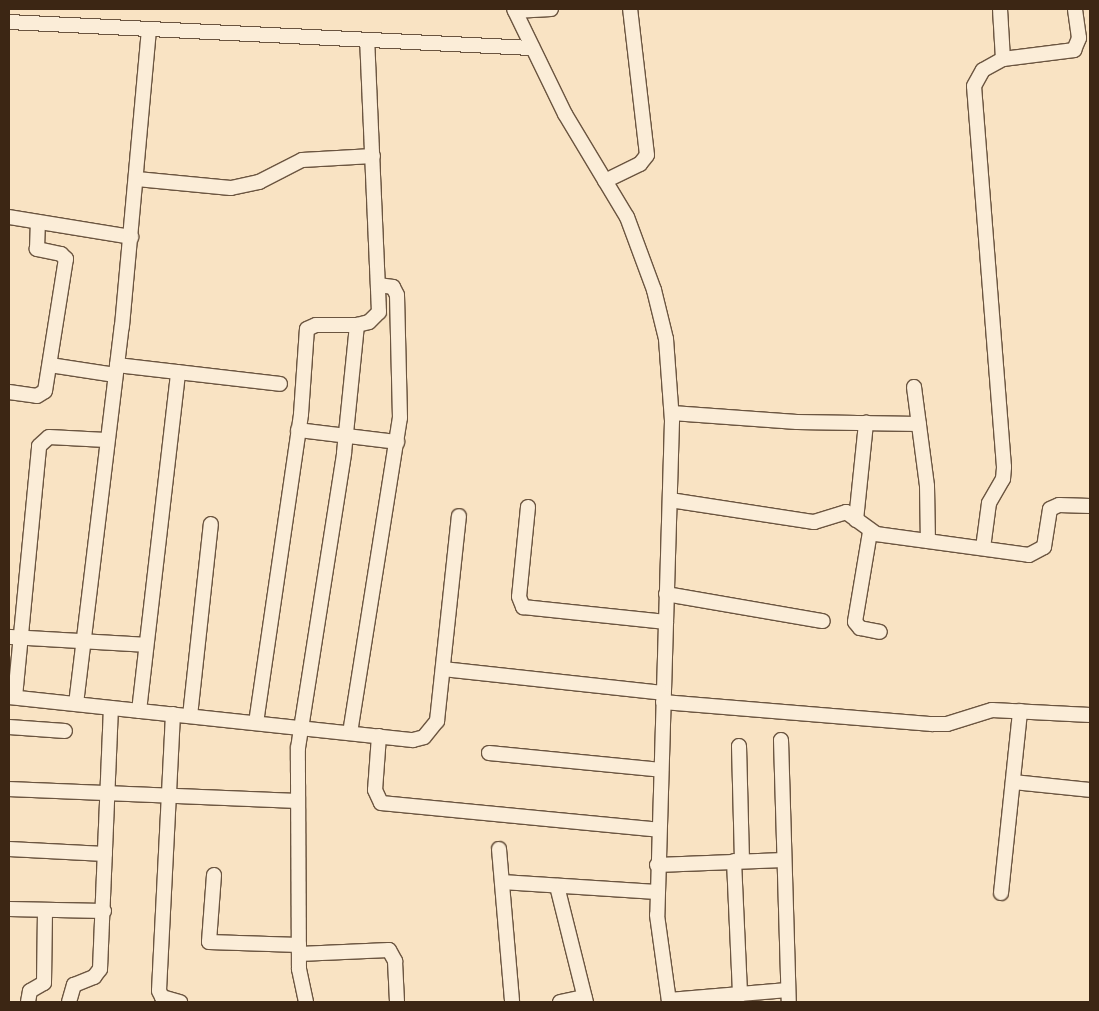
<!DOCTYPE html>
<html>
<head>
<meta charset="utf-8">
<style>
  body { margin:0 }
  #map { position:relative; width:1099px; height:1011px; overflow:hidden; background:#f9e3c3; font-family:"IM FELL French Canon",serif }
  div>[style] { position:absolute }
  .roads { filter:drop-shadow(1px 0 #6b5540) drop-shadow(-1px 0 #6b5540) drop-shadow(0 1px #6b5540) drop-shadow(0 -1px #6b5540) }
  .minor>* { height:14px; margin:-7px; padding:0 7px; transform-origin:7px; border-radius:7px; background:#fbedd8 }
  span { translate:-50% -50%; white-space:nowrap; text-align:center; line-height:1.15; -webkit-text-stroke:4px #fbedd8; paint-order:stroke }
  .frame { position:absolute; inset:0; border:10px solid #3c2614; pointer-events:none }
</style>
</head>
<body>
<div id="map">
  <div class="roads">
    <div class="minor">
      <i style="left:514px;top:9px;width:117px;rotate:64.1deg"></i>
      <i style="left:565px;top:114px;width:120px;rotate:59deg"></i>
      <i style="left:627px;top:217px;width:78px;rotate:69.7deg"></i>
      <i style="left:654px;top:290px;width:50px;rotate:76.2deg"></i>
      <i style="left:666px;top:339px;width:82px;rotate:85.8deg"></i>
      <i style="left:672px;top:421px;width:494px;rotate:91.7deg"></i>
      <i style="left:657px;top:915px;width:88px;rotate:82.1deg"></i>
      <i style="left:1000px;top:9px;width:50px;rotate:86.6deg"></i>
      <i style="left:515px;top:11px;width:36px;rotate:-3deg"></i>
      <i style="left:9px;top:22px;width:524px;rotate:2.85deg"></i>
      <i style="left:137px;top:179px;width:94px;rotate:5.5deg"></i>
      <i style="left:231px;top:188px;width:29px;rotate:-12deg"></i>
      <i style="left:259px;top:182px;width:48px;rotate:-27.1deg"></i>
      <i style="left:302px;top:160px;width:71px;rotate:-3.2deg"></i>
      <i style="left:605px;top:181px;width:39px;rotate:-26deg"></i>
      <i style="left:640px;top:164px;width:11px;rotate:-52deg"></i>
      <i style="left:647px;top:155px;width:147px;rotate:-96.6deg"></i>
      <i style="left:9px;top:217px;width:124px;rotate:9.3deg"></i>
      <i style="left:50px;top:365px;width:66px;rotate:8.7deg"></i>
      <i style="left:117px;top:365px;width:164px;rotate:6.6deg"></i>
      <i style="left:914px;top:387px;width:100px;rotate:82.5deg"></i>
      <i style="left:927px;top:486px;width:55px;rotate:89deg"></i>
      <i style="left:9px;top:392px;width:28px;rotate:8deg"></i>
      <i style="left:37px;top:396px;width:9px;rotate:-32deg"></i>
      <i style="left:45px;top:391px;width:134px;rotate:-81deg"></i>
      <i style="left:66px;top:259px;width:7px;rotate:-135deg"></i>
      <i style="left:61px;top:254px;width:25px;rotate:-168deg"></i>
      <i style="left:37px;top:249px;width:27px;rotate:-88deg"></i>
      <i style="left:672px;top:413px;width:125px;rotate:4.1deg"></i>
      <i style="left:797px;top:422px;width:122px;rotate:0.9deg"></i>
      <i style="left:298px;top:430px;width:100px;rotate:6.9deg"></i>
      <i style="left:670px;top:500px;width:146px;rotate:8.7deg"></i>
      <i style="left:814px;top:522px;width:34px;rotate:-17deg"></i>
      <i style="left:846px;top:512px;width:37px;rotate:36deg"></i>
      <i style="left:876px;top:534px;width:154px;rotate:7.8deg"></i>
      <i style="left:1029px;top:555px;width:17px;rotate:-28deg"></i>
      <i style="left:1044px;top:547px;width:38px;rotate:-81deg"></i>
      <i style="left:1050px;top:509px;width:10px;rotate:-24deg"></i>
      <i style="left:1059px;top:505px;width:31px;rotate:2deg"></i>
      <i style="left:528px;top:507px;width:90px;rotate:95.7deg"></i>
      <i style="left:519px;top:597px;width:11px;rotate:68deg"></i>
      <i style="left:523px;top:607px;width:144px;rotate:6deg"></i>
      <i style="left:856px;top:520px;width:98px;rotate:-84.1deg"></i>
      <i style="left:870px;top:532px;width:91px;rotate:99.5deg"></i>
      <i style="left:855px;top:622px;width:8px;rotate:50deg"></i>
      <i style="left:860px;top:628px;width:20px;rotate:11deg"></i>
      <i style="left:983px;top:548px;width:45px;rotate:-82.4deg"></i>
      <i style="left:989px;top:503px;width:28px;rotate:-60deg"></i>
      <i style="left:1003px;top:479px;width:12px;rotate:-85deg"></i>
      <i style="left:1004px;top:467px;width:382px;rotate:-94.5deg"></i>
      <i style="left:974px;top:86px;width:18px;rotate:-61deg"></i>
      <i style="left:983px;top:70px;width:23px;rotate:-29deg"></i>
      <i style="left:1003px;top:59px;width:72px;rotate:-7.2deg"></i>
      <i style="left:1074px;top:50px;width:13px;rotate:-67deg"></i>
      <i style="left:1079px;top:38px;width:29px;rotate:-98deg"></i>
      <i style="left:666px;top:594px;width:159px;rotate:9.8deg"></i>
      <i style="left:9px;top:637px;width:137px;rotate:3.3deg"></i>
      <i style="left:443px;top:669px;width:221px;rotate:6.2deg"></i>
      <i style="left:9px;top:697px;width:406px;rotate:6.1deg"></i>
      <i style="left:413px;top:740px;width:11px;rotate:-15deg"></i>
      <i style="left:424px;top:737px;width:21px;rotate:-51deg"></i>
      <i style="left:437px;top:721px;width:206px;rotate:-83.9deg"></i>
      <i style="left:15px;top:697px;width:252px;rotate:-84.5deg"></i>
      <i style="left:39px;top:446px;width:13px;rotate:-42deg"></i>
      <i style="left:49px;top:437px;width:57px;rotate:3deg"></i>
      <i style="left:663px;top:702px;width:270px;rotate:4.7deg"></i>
      <i style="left:932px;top:724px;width:15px"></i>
      <i style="left:947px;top:724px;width:47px;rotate:-17.3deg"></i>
      <i style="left:992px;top:710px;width:98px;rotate:2.9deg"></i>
      <i style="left:76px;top:704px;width:381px;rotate:-83.1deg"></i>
      <i style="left:122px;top:326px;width:297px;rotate:-84.8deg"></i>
      <i style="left:139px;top:711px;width:341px;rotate:-83.4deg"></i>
      <i style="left:173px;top:714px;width:277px;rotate:92.9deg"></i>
      <i style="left:159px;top:991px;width:7px;rotate:63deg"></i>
      <i style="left:162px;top:997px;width:19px;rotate:16deg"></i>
      <i style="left:190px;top:716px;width:193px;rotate:-83.8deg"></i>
      <i style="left:256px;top:723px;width:312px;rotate:-81.7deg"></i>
      <i style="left:301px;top:414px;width:85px;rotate:-86deg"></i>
      <i style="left:307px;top:329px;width:10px;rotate:-24deg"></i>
      <i style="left:316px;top:325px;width:41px"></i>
      <i style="left:357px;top:325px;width:12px;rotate:-14deg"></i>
      <i style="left:369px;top:322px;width:14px;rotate:-45deg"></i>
      <i style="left:379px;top:312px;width:271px;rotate:-92.5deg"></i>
      <i style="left:9px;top:727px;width:56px;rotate:4.1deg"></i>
      <i style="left:350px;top:733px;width:319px;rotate:-81deg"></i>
      <i style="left:400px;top:418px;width:123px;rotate:-91.4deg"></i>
      <i style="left:397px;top:295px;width:9px;rotate:-117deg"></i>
      <i style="left:393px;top:287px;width:15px;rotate:-172deg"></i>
      <i style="left:379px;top:736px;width:54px;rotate:94.2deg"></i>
      <i style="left:375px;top:790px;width:14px;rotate:65deg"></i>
      <i style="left:381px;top:803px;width:279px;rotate:5.5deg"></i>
      <i style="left:781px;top:740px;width:262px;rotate:88.3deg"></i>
      <i style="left:739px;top:746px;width:115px;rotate:88.5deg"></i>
      <i style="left:489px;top:753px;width:173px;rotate:5.6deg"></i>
      <i style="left:1013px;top:782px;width:77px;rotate:5.9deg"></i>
      <i style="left:9px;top:789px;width:288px;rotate:2.4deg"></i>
      <i style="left:9px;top:849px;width:96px;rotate:3deg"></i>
      <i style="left:499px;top:849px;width:154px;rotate:85.1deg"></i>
      <i style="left:734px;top:861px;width:134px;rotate:87.4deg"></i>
      <i style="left:657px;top:865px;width:127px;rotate:-2.3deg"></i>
      <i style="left:214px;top:875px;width:67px;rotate:94.3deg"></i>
      <i style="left:209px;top:942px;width:90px;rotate:1.9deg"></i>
      <i style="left:502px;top:882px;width:155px;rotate:3.7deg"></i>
      <i style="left:557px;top:886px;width:120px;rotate:76deg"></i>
      <i style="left:1001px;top:893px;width:183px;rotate:-84deg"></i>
      <i style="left:9px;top:909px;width:95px;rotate:1.2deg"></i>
      <i style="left:299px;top:954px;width:90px;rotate:-2.5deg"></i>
      <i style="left:389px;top:950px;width:13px;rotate:61deg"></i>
      <i style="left:395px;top:961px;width:41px;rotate:87.2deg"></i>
      <i style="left:669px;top:1000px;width:119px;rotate:-4.8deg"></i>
      <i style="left:28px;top:1002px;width:11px;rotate:-80deg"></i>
      <i style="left:30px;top:991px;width:16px;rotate:-30deg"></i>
      <i style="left:44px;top:983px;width:73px;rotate:-89.2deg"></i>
      <i style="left:69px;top:1002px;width:18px;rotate:-74deg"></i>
      <i style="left:74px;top:985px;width:22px;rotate:-22deg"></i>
      <i style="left:94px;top:977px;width:10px;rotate:-53deg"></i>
      <i style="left:100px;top:969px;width:261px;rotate:-87.6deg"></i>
      <i style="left:306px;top:1002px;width:34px;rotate:-102deg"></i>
      <i style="left:299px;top:969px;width:221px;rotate:-90.3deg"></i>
      <i style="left:298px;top:748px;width:299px;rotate:-81.1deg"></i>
      <i style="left:344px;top:453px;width:129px;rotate:-84.2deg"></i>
      <i style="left:560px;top:1002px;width:25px;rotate:-12deg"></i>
    </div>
  </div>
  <div class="frame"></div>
</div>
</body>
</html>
